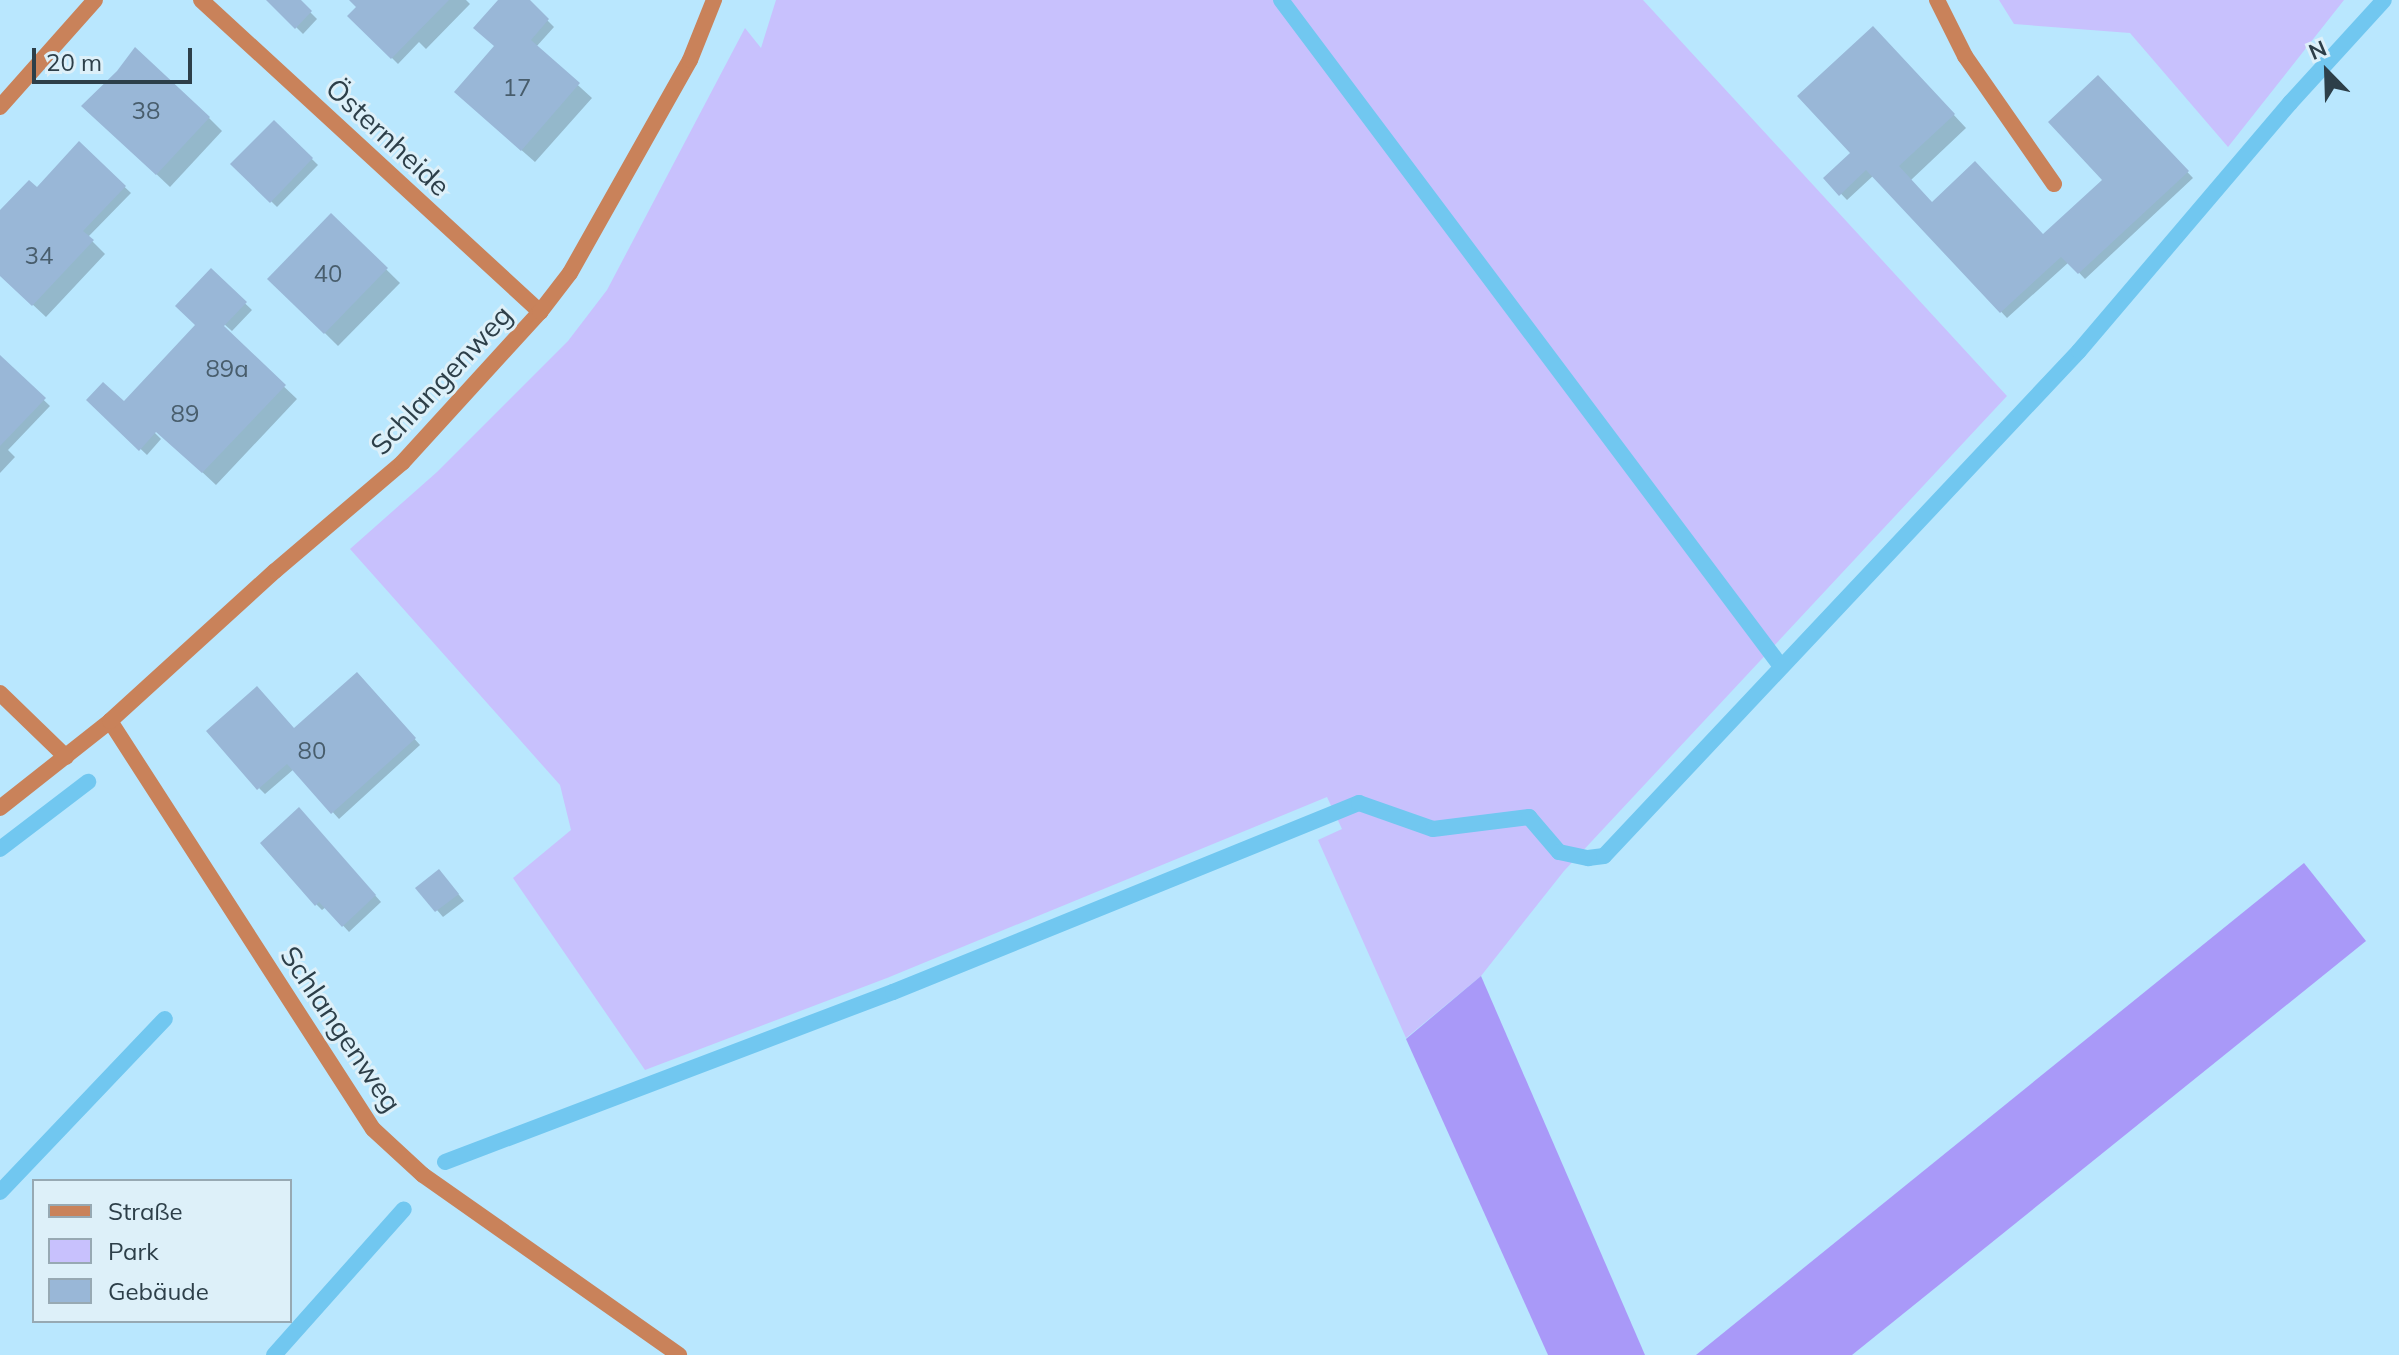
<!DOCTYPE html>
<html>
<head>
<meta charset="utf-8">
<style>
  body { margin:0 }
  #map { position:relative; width:2399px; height:1355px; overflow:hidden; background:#b9e7fe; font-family:Mulish,sans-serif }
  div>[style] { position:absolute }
  .green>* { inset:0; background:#c8c1fd }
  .forest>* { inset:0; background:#a999f8 }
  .shadow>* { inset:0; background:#0003 }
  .stream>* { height:16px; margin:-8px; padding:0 8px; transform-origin:8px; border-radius:8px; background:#71c7f0 }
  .building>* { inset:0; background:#99b7d7 }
  .service>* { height:16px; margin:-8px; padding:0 8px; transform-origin:8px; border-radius:8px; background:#c9825a }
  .minor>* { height:16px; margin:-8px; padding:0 8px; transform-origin:8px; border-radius:8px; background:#c9825a }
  span { translate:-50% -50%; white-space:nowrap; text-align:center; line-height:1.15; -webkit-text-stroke:6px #ddf0f9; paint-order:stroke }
  .number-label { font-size:24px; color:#485d6c }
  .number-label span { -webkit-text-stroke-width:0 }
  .street-label { font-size:28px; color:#2d3f49 }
  .legend { position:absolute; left:32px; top:1179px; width:260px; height:144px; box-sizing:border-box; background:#ddf0f9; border:2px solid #97a9b3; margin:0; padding:10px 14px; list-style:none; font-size:24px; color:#2d3f49 }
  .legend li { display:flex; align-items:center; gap:16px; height:40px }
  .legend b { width:40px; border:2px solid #97a9b3 }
  .north { position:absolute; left:2287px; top:32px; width:80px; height:80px; -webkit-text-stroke:6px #ddf0f9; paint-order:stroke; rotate:337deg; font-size:22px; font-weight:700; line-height:32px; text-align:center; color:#2d3f49 }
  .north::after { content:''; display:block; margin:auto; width:28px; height:36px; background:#2d3f49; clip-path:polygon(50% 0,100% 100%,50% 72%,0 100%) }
  .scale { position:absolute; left:32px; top:48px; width:160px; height:36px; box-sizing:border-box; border:4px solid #2d3f49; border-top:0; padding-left:10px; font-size:24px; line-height:28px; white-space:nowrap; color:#2d3f49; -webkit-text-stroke:6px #ddf0f9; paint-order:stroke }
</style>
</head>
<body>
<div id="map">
  <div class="green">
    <i style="clip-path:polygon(776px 0,1643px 0,2007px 396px,1564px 871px,1481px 976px,1406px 1038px,1318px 840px,1342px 829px,1327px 797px,887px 978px,645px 1070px,513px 878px,571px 830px,560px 785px,350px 549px,437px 472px,568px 341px,607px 290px,745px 28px,761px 48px)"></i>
    <i style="clip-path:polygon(1999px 0,2344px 0,2228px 147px,2130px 33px,2014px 24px)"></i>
  </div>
  <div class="forest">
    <i style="clip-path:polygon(2304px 863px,2366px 941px,1852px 1355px,1696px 1355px)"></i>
    <i style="clip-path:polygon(1481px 976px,1645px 1355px,1548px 1355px,1406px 1039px)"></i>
  </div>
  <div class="shadow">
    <i style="clip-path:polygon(298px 0,317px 19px,303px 34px,270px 1px)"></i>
    <i style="clip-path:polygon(351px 0,466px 0,470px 4px,426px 49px,419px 42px,398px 64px,350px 16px,359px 7px)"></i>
    <i style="clip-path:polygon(501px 0,527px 0,554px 27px,536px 47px,592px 98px,535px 162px,470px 105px,496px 47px)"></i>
    <i style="clip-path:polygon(1885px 41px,1966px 128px,1911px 180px,1932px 204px,2043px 236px,2105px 180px,2098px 78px,2193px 178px,2085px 279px,2069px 262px,2007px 318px,1874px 175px,1847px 200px,1826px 178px,1850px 156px)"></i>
    <i style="clip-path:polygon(118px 72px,209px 118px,222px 131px,170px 187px,97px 118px)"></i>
    <i style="clip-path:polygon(274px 122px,318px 165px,277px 207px,233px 164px)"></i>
    <i style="clip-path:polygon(79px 144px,131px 193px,88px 237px,105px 254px,46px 317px,0 274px,0 214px,44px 196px)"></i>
    <i style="clip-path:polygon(331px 215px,400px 283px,338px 346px,270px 279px)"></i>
    <i style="clip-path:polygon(211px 271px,252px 310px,232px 331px,224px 324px,221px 327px,297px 399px,216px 485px,152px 425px,150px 428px,161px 439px,147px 455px,89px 400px,137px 416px,198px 325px)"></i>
    <i style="clip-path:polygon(0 358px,50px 406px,8px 450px,15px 457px,0 473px)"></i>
    <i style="clip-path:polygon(363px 681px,420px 745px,339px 819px,294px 769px,265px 794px,259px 788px,295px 731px)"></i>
    <i style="clip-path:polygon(305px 816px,381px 902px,349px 932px,326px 907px,322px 910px,316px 904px)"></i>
    <i style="clip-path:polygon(445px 878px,464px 901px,443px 917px,418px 888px)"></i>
  </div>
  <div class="stream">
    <i style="left:1281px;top:0;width:831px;rotate:53.12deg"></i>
    <i style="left:0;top:849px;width:111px;rotate:-37.3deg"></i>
    <i style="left:445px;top:1162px;width:479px;rotate:-20.8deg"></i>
    <i style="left:893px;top:992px;width:503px;rotate:-22.08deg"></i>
    <i style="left:1359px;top:803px;width:78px;rotate:19.4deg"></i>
    <i style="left:1433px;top:829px;width:97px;rotate:-7.1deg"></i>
    <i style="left:1529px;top:817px;width:46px;rotate:49.4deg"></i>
    <i style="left:1559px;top:852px;width:30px;rotate:12deg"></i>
    <i style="left:1588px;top:858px;width:16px;rotate:-7deg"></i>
    <i style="left:1604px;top:856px;width:693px;rotate:-46.75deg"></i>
    <i style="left:2079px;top:351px;width:326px;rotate:-49.6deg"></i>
    <i style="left:2290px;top:103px;width:139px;rotate:-47.6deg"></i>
    <i style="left:0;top:1192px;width:239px;rotate:-46.4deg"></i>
    <i style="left:274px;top:1355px;width:195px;rotate:-48.3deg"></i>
  </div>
  <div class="building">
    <i style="clip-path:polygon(266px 0,301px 0,312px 11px,295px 29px)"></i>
    <i style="clip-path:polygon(349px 0,449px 0,391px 59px,347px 16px,356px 7px)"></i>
    <i style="clip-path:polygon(498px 0,530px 0,549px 19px,531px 40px,580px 83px,521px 151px,454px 92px,494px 46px,473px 28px)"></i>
    <i style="clip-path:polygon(1873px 26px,1955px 114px,1899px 166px,1932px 202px,1975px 161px,2043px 234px,2102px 180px,2048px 122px,2098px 75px,2189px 171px,2078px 274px,2061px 257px,2000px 313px,1866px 170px,1839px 196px,1823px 178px,1850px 153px,1797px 96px)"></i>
    <i style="clip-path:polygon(135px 47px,210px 117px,156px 175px,81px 106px,117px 71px)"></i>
    <i style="clip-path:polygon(274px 120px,313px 158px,270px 203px,230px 164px)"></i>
    <i style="clip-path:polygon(79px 141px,126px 186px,83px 231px,94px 240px,32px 306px,0 276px,0 210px,29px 180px,37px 187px)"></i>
    <i style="clip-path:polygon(331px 213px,388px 268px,324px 334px,267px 279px)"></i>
    <i style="clip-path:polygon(211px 268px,247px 302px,224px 326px,286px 385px,202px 473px,156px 432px,139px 451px,86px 400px,103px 382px,124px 401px,195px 325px,175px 306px)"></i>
    <i style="clip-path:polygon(0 355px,46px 398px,0 446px)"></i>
    <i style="clip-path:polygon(357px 672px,416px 738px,331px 814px,287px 764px,257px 790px,206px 731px,257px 686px,294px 728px)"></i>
    <i style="clip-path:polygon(299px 807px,376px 895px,342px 927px,319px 902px,315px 906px,260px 843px)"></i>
    <i style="clip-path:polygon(439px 869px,459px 894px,435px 912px,415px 888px)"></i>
  </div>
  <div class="service">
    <i style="left:1937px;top:0;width:63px;rotate:63.4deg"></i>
    <i style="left:1965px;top:56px;width:156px;rotate:55.2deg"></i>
  </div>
  <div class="minor">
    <i style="left:201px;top:0;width:461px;rotate:42.6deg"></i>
    <i style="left:0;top:107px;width:143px;rotate:-48.4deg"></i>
    <i style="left:0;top:693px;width:92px;rotate:44.1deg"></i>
    <i style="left:110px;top:721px;width:485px;rotate:57.2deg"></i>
    <i style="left:373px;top:1129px;width:68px;rotate:42.6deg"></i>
    <i style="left:423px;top:1175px;width:313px;rotate:35.1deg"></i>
    <i style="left:0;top:808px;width:140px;rotate:-38.3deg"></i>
    <i style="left:110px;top:721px;width:223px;rotate:-42.3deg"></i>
    <i style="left:275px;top:571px;width:167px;rotate:-40.4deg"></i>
    <i style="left:402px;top:463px;width:205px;rotate:-47.6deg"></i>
    <i style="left:540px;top:312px;width:49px;rotate:-52.4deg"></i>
    <i style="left:570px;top:273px;width:244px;rotate:-60.6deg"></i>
    <i style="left:690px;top:60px;width:65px;rotate:-68.2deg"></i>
  </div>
  <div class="number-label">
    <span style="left:517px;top:88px">17</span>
    <span style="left:146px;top:111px">38</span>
    <span style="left:39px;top:256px">34</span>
    <span style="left:328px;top:274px">40</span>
    <span style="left:227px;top:369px">89a</span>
    <span style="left:185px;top:414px">89</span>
    <span style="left:312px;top:751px">80</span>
  </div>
  <div class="street-label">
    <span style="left:388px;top:137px;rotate:43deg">Östernheide</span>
    <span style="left:441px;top:380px;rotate:-47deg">Schlangenweg</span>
    <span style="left:341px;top:1029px;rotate:56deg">Schlangenweg</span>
  </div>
  <ul class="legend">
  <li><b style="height:10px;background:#c9825a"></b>Straße</li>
  <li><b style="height:22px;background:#c8c1fd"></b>Park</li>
  <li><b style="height:22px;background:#99b7d7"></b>Gebäude</li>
  </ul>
  <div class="north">N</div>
  <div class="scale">20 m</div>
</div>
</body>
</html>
